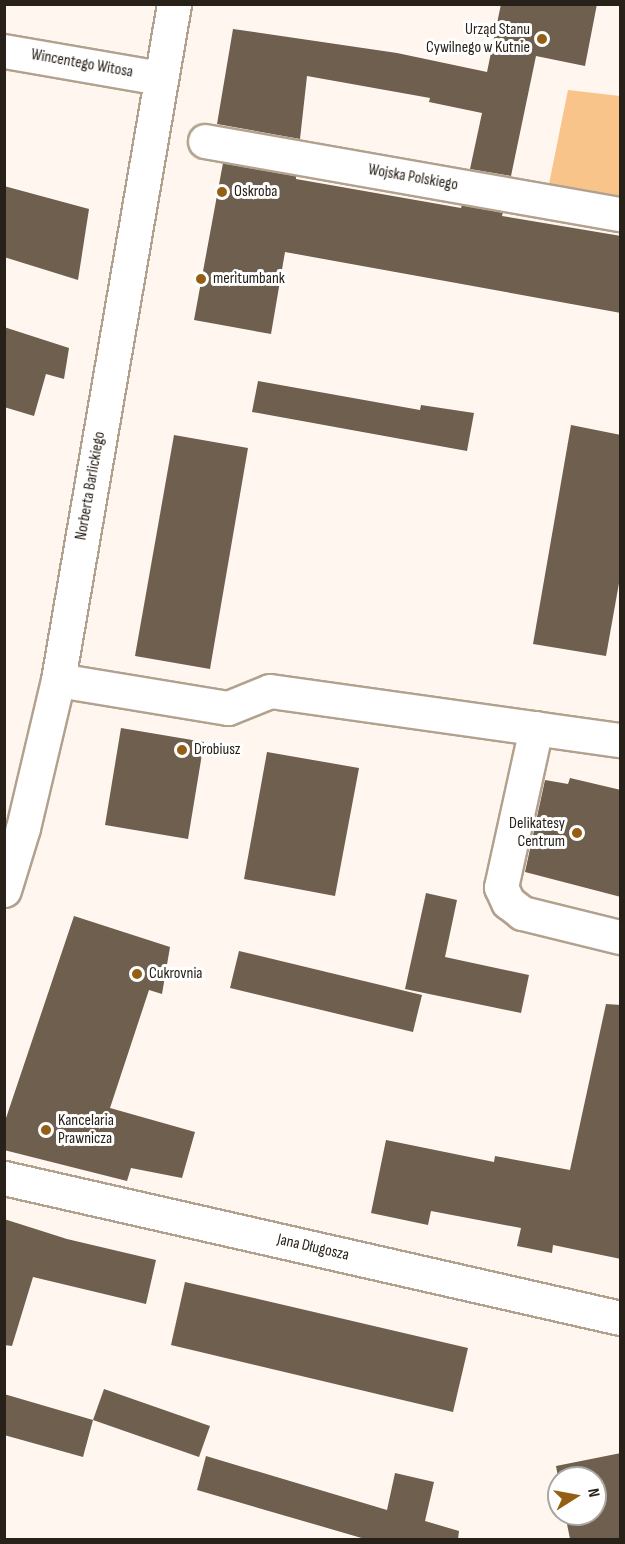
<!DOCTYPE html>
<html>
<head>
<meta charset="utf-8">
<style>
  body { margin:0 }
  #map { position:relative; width:625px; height:1544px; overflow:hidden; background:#fff7ef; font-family:"Sofia Sans Condensed",sans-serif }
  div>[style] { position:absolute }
  .green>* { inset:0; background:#f8c489 }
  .building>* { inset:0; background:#6f5f4e }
  .roads { filter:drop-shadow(2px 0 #b2a18e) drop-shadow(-2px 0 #b2a18e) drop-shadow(0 2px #b2a18e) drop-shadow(0 -2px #b2a18e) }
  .minor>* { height:33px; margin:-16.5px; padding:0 16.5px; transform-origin:16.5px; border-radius:16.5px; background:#fff }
  .dots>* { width:16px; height:16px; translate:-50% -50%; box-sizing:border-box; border:3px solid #fff; border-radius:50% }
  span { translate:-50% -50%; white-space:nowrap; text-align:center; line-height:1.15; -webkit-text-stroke:6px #fff; paint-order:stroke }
  .poi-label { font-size:16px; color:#28211a }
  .right { translate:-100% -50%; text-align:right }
  .left { translate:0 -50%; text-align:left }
  .street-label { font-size:16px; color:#28211a }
  .frame { position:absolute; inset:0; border:6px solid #28211a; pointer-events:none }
  .north { position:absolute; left:547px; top:1466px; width:60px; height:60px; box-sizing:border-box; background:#fff; border:2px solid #a9a6a3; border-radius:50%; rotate:79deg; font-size:16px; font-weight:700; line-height:24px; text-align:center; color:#28211a }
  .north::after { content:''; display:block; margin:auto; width:21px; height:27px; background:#945f14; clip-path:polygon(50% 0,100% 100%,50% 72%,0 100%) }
</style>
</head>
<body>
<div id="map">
  <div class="green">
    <i style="clip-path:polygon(568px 90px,620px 96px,620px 201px,548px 189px)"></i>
  </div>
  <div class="building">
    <i style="clip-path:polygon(501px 4px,597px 4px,585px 66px,536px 56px,511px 176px,470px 169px,482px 113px,429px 102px,430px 98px,307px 76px,300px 139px,217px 124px,233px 29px,397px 53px,487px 72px)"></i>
    <i style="clip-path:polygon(223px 163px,296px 176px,296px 179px,461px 208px,462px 205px,503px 212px,502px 216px,621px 236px,621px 313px,285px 252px,271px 334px,194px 320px)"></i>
    <i style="clip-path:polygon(4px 186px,89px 209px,78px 280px,4px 257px)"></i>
    <i style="clip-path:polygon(4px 327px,69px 348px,64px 379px,46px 374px,34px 416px,4px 407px)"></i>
    <i style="clip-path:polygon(258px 381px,420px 410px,421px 405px,474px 413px,467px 451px,252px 412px)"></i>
    <i style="clip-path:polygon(571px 425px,621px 435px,621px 572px,606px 656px,533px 644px)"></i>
    <i style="clip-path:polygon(174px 435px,248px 448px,210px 669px,135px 656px)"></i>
    <i style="clip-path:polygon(121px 728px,204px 742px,188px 839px,105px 825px)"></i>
    <i style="clip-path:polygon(267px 752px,359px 768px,335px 896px,244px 879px)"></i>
    <i style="clip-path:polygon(570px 778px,621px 790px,621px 897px,525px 872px,545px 780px,568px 784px)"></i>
    <i style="clip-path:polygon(426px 893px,457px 900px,445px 957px,529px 975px,521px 1013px,405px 989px)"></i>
    <i style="clip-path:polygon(74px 916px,170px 947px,162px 994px,149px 990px,110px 1108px,195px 1132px,182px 1178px,131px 1168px,127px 1181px,4px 1150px,4px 1124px)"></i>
    <i style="clip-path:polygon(239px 951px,422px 995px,413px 1032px,230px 988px)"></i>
    <i style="clip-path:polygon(606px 1004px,621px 1005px,621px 1259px,553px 1245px,552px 1253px,517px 1246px,521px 1228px,431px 1211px,428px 1225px,371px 1213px,386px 1140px,494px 1162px,495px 1156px,570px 1170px)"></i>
    <i style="clip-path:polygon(4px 1219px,67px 1239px,156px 1260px,146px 1304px,33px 1277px,12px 1346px,4px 1345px)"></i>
    <i style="clip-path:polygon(185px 1282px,468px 1348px,453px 1412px,171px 1345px)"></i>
    <i style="clip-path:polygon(104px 1389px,210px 1426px,199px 1457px,93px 1420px)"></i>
    <i style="clip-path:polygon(4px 1394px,93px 1420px,83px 1457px,4px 1435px)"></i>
    <i style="clip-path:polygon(621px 1453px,621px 1539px,570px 1539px,565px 1514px,595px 1514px,595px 1478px,559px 1478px,559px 1483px,556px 1466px)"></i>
    <i style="clip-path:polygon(206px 1456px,387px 1510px,395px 1473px,434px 1482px,425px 1521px,459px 1531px,458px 1539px,365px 1539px,197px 1490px)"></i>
  </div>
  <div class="roads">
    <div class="minor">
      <i style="left:4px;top:51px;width:158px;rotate:9.8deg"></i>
      <i style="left:205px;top:141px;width:421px;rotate:10deg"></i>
      <i style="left:58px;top:680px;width:172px;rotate:9.4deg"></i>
      <i style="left:228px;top:708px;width:45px;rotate:-22deg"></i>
      <i style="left:270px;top:691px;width:353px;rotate:8deg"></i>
      <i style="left:536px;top:728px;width:163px;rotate:102.4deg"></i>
      <i style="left:501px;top:887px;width:17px;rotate:65deg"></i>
      <i style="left:508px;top:902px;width:18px;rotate:38deg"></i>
      <i style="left:522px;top:913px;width:101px;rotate:13.8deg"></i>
      <i style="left:4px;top:890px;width:65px;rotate:-73deg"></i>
      <i style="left:23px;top:828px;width:152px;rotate:-76.7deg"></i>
      <i style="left:58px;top:680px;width:686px;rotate:-80.26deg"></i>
      <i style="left:4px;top:1178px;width:632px;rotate:12.8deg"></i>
    </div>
  </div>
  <div class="dots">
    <i style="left:542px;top:39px;background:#945f14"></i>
    <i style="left:222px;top:192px;background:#945f14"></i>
    <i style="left:201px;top:279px;background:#945f14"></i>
    <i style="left:182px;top:750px;background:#945f14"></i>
    <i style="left:577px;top:833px;background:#945f14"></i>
    <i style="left:137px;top:974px;background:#945f14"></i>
    <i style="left:46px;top:1130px;background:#945f14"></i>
  </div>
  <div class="poi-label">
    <span class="right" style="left:530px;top:39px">Urząd Stanu<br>Cywilnego w Kutnie</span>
    <span class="left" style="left:234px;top:192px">Oskroba</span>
    <span class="left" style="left:213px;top:279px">meritumbank</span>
    <span class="left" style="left:194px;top:750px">Drobiusz</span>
    <span class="right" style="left:565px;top:833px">Delikatesy<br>Centrum</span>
    <span class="left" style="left:149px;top:974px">Cukrovnia</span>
    <span class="left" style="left:58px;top:1130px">Kancelaria<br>Prawnicza</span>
  </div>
  <div class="street-label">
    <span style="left:82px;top:64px;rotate:10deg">Wincentego Witosa</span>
    <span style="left:413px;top:178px;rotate:10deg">Wojska Polskiego</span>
    <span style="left:91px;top:486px;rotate:-80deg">Norberta Barlickiego</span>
    <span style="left:313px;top:1248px;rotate:13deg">Jana Długosza</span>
  </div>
  <div class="frame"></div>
  <div class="north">N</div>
</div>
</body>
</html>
